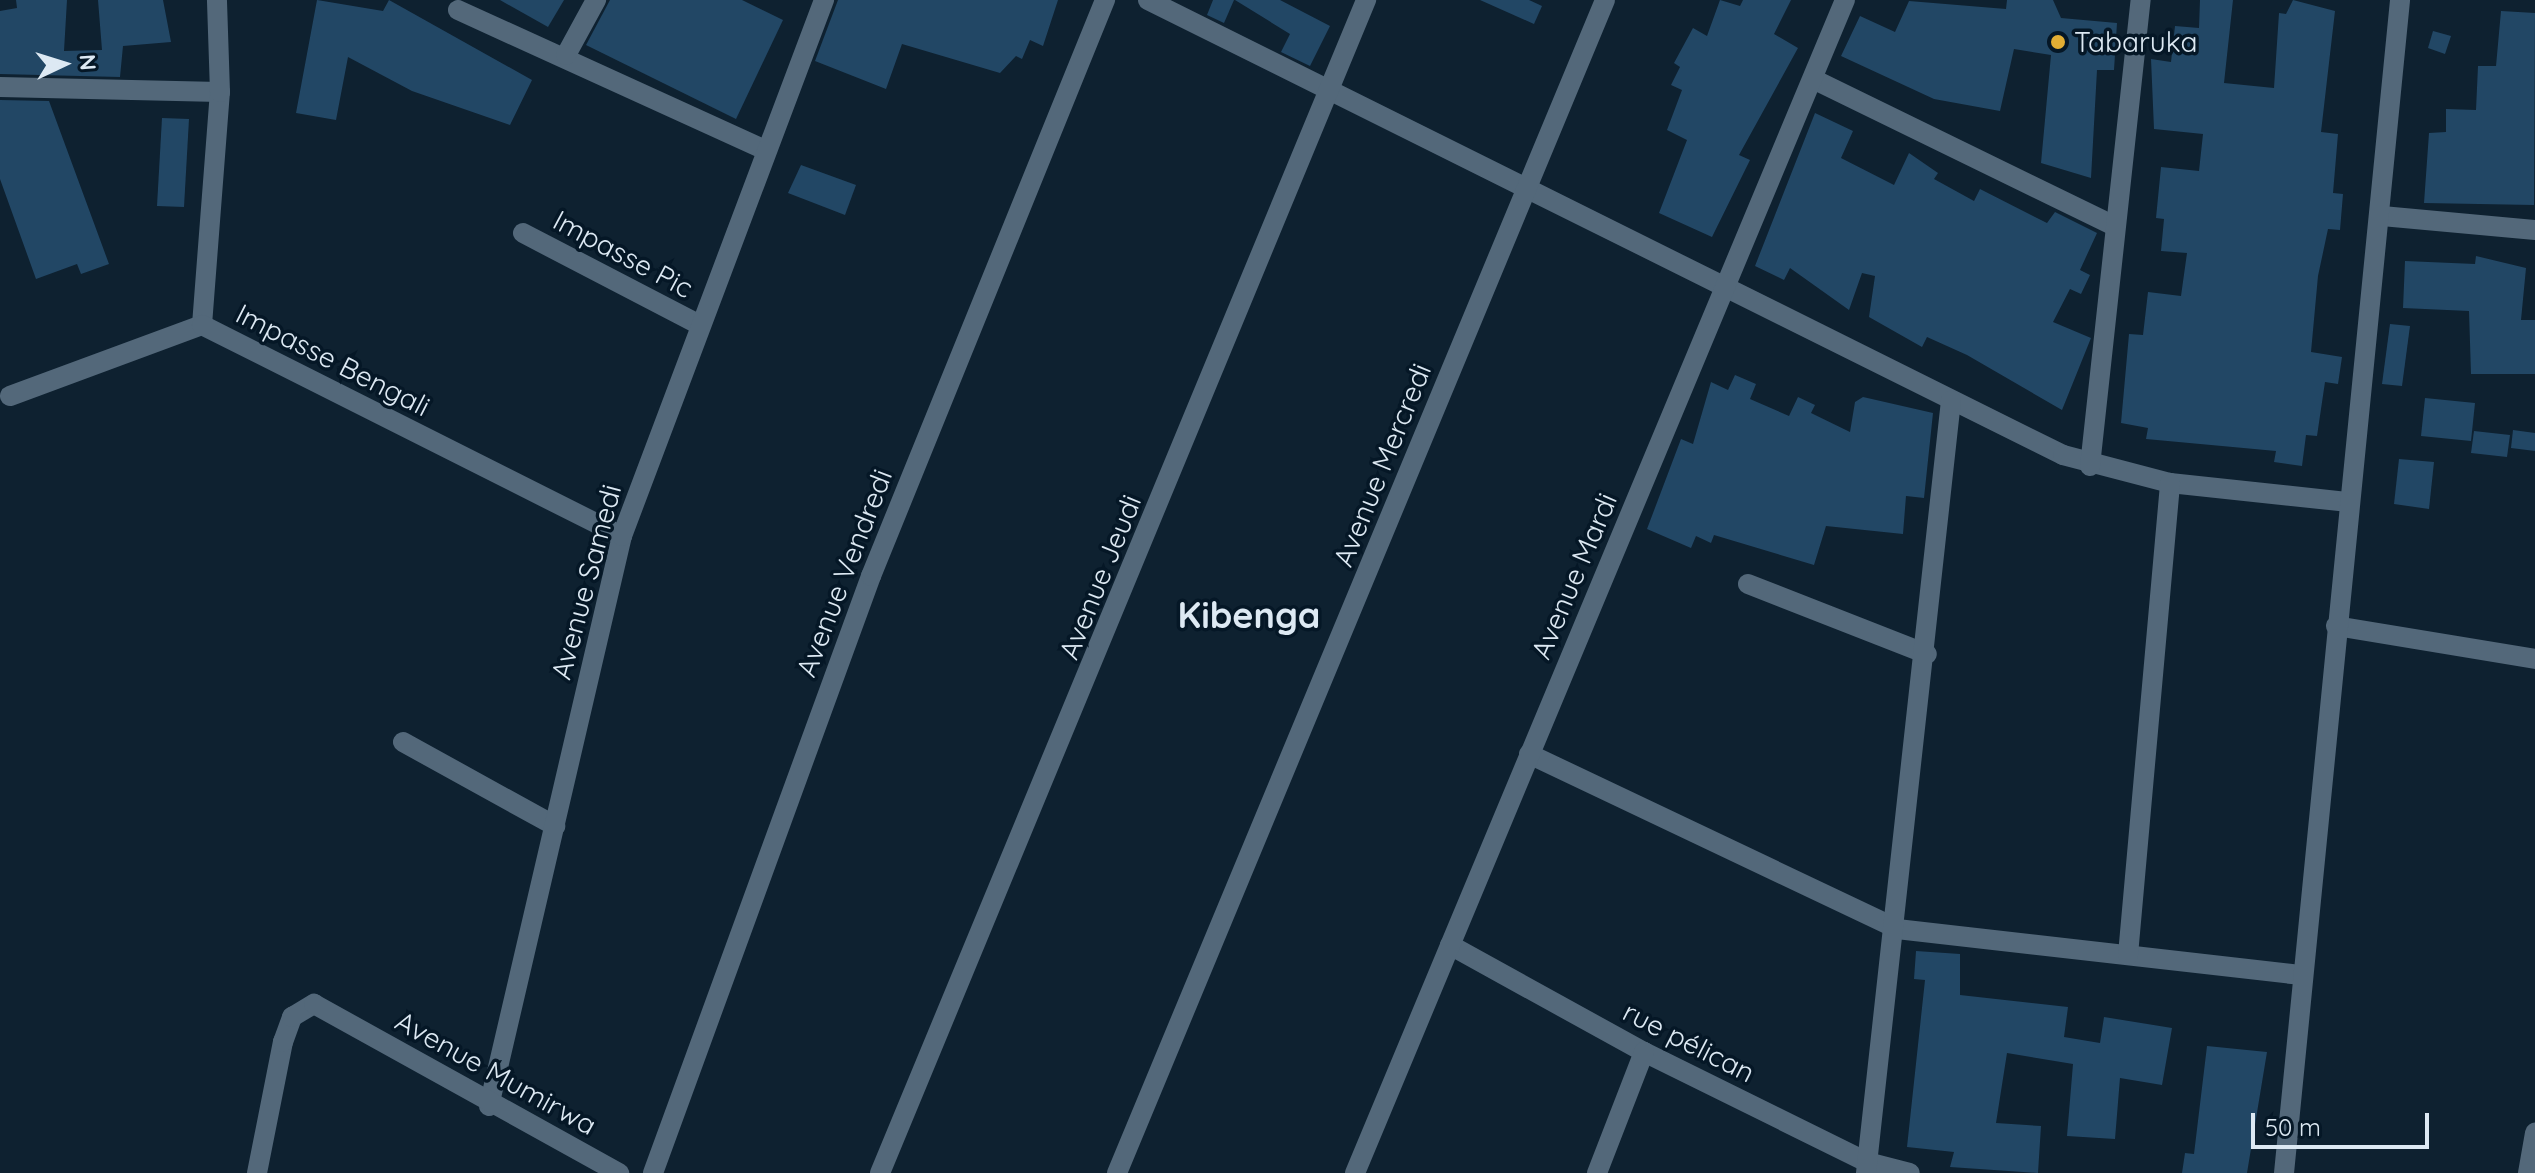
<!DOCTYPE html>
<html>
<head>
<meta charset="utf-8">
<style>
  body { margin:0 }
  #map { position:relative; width:2535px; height:1173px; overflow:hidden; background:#0e2130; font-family:Quicksand,sans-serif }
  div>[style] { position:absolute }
  .building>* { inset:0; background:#224765 }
  .minor>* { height:20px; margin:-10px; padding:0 10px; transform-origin:10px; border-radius:10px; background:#53687a }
  .dots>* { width:22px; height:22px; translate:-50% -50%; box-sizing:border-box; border:4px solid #051726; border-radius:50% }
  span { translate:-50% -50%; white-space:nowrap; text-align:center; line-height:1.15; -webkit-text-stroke:7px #051726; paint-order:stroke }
  .poi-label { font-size:28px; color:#dde9f3 }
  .left { translate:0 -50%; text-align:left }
  .street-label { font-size:28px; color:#dde9f3 }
  .district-label { font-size:36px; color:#dde9f3; font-weight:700 }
  .north { position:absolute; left:24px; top:24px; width:80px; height:80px; -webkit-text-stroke:6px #051726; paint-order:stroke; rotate:86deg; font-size:22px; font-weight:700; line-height:32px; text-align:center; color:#dde9f3 }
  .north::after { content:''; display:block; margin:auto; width:28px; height:36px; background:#dde9f3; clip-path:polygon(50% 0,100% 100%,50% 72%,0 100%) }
  .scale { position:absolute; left:2251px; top:1113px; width:178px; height:36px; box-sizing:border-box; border:4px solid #dde9f3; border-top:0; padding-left:10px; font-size:24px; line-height:28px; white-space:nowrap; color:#dde9f3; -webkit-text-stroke:6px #051726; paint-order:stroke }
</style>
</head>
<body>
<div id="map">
  <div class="building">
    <i style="clip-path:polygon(16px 0,67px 0,64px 51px,102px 50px,98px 0,163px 0,171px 42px,123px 46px,120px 77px,0 74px,0 11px,17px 8px)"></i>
    <i style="clip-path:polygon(317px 0,383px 11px,389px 0,532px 80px,510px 125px,412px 91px,348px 57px,336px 120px,296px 113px)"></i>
    <i style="clip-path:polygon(500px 0,564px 0,548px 27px)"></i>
    <i style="clip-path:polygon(610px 0,742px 0,783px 20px,736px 119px,586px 45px)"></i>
    <i style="clip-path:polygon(838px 0,1058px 0,1043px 46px,1030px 40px,1022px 59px,1016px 56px,1000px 73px,902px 44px,886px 89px,815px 61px)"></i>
    <i style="clip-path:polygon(1213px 0,1234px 0,1224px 23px,1207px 15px)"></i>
    <i style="clip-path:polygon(1235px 0,1280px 0,1330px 26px,1310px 66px,1281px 52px,1290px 34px)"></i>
    <i style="clip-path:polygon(1480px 0,1529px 0,1542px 6px,1534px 24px)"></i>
    <i style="clip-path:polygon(1720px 0,1740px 6px,1743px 0,1791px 0,1774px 34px,1798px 48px,1739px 155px,1750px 160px,1712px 237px,1659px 213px,1687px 140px,1667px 130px,1682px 90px,1671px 85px,1680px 67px,1674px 63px,1693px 28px,1707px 36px)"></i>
    <i style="clip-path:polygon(2007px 0,2053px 0,2061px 18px,2117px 23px,2114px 70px,2097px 70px,2091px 178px,2041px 163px,2051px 55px,2014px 49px,2000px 111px,1934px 99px,1841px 56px,1860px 16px,1895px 32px,1909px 1px,2006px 9px)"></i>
    <i style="clip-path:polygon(2200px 0,2233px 0,2224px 83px,2274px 88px,2279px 13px,2286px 14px,2293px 0,2335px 11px,2321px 132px,2338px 134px,2333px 193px,2343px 194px,2340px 230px,2328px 229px,2318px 276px,2311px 352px,2342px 357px,2338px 384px,2325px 382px,2317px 436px,2306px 435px,2302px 466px,2274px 462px,2276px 451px,2146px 439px,2148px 428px,2121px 423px,2129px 334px,2143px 335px,2148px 292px,2181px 296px,2187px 253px,2161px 251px,2164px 219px,2156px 218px,2161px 167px,2199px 171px,2203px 134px,2154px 129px,2151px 59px,2171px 62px,2175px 26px,2199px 28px)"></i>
    <i style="clip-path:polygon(2501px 11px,2535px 13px,2534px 205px,2424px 203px,2429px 133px,2446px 132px,2446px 109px,2476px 110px,2478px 66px,2496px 66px)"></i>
    <i style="clip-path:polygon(2433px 31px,2451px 36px,2445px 54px,2428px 48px)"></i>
    <i style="clip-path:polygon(0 100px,49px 101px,109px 264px,81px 274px,77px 264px,36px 279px,0 179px)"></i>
    <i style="clip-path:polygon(1815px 113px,1853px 131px,1841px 158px,1894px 185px,1909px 153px,1938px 173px,1934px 179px,1974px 201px,1980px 189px,2047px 223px,2055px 212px,2097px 233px,2080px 270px,2090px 275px,2081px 294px,2070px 289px,2053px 322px,2091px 338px,2062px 410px,1967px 355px,1927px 337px,1922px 347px,1869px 317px,1875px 276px,1862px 273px,1849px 310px,1790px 268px,1784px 280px,1755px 266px)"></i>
    <i style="clip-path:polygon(162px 118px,189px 119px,184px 207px,157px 206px)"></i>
    <i style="clip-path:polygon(801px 165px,856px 185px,845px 215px,788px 193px)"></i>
    <i style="clip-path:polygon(2476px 256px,2526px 268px,2521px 320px,2535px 320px,2535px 374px,2471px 374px,2469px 311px,2403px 308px,2405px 261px,2475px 264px)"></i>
    <i style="clip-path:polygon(2390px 324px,2410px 326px,2402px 386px,2382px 384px)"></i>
    <i style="clip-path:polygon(1735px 375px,1756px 384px,1750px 399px,1789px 416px,1798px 397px,1815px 405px,1811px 413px,1850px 432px,1855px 402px,1863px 397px,1933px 413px,1924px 498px,1906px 496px,1903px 534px,1826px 526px,1814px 565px,1714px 535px,1711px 543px,1696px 536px,1691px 548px,1647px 529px,1681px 439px,1693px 444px,1711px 382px,1728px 390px)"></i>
    <i style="clip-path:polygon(2425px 398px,2475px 403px,2471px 441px,2421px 436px)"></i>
    <i style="clip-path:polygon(2513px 430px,2535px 433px,2535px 451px,2511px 448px)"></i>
    <i style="clip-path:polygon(2474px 431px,2510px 435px,2507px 457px,2471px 453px)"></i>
    <i style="clip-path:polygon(2399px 459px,2434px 462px,2429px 509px,2394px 504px)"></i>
    <i style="clip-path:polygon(1916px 951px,1960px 954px,1960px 995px,2068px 1007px,2064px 1037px,2100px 1043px,2104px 1017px,2172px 1028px,2162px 1085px,2120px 1078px,2115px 1139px,2067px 1136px,2073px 1064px,2007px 1053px,1996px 1123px,2041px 1126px,2038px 1173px,1950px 1167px,1954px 1152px,1907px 1147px,1925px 980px,1914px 979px)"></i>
    <i style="clip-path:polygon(2207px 1046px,2267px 1052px,2247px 1173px,2182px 1173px,2185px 1153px,2194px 1154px)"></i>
  </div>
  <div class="minor">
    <i style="left:1148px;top:0;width:1022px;rotate:26.44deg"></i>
    <i style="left:2063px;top:455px;width:111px;rotate:14.7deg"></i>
    <i style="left:2170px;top:483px;width:180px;rotate:6.1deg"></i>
    <i style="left:458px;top:10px;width:337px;rotate:24.5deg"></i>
    <i style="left:566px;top:55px;width:63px;rotate:-61.4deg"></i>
    <i style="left:1813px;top:79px;width:336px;rotate:26deg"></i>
    <i style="left:0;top:87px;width:220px;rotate:1.3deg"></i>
    <i style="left:2382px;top:216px;width:154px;rotate:5.2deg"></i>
    <i style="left:523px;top:233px;width:197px;rotate:27.5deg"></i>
    <i style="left:202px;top:325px;width:234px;rotate:-85.6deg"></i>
    <i style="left:220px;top:92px;width:92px;rotate:-91.9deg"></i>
    <i style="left:10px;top:396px;width:205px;rotate:-20.3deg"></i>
    <i style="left:202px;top:325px;width:470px;rotate:26.7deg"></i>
    <i style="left:2090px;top:466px;width:469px;rotate:-83.8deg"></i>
    <i style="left:1748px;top:584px;width:192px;rotate:21.4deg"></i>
    <i style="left:2336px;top:626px;width:202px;rotate:9.4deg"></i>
    <i style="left:403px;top:742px;width:174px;rotate:28.9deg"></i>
    <i style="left:1529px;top:754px;width:407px;rotate:25.4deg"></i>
    <i style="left:1897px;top:929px;width:408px;rotate:6.5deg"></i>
    <i style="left:1450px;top:945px;width:222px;rotate:28.9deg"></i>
    <i style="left:1644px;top:1052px;width:249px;rotate:26.3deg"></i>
    <i style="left:1867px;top:1162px;width:44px;rotate:14.3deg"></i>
    <i style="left:2128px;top:955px;width:474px;rotate:-84.9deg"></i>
    <i style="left:489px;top:1106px;width:585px;rotate:-76.87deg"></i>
    <i style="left:622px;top:536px;width:573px;rotate:-69.35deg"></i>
    <i style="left:257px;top:1173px;width:134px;rotate:-78.8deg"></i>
    <i style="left:283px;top:1042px;width:27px;rotate:-70deg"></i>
    <i style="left:292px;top:1017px;width:26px;rotate:-31deg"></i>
    <i style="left:314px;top:1004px;width:349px;rotate:29deg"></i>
    <i style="left:653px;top:1173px;width:636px;rotate:-69.94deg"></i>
    <i style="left:871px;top:576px;width:622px;rotate:-67.89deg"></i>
    <i style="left:880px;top:1173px;width:1270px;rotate:-67.49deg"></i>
    <i style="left:1117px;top:1173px;width:1270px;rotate:-67.41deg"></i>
    <i style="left:1355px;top:1173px;width:1271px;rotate:-67.33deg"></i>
    <i style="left:1597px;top:1173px;width:130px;rotate:-68.8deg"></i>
    <i style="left:1866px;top:1173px;width:777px;rotate:-83.72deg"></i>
    <i style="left:2284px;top:1173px;width:1179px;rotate:-84.35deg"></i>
    <i style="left:2528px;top:1173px;width:41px;rotate:-80.1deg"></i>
  </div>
  <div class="dots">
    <i style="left:2058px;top:42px;background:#e2ae34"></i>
  </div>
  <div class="poi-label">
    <span class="left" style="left:2074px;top:42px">Tabaruka</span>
  </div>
  <div class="street-label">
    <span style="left:623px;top:254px;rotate:28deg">Impasse Pic</span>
    <span style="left:333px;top:360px;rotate:27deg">Impasse Bengali</span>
    <span style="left:1382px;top:465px;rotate:-68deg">Avenue Mercredi</span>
    <span style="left:844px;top:573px;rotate:-69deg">Avenue Vendredi</span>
    <span style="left:1574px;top:576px;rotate:-67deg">Avenue Mardi</span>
    <span style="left:1100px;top:577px;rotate:-68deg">Avenue Jeudi</span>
    <span style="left:586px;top:582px;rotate:-75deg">Avenue Samedi</span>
    <span style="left:1689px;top:1042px;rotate:27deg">rue pélican</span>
    <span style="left:496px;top:1073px;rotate:29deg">Avenue Mumirwa</span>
  </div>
  <div class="district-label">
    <span style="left:1249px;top:615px">Kibenga</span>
  </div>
  <div class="north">N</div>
  <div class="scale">50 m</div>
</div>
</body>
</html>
